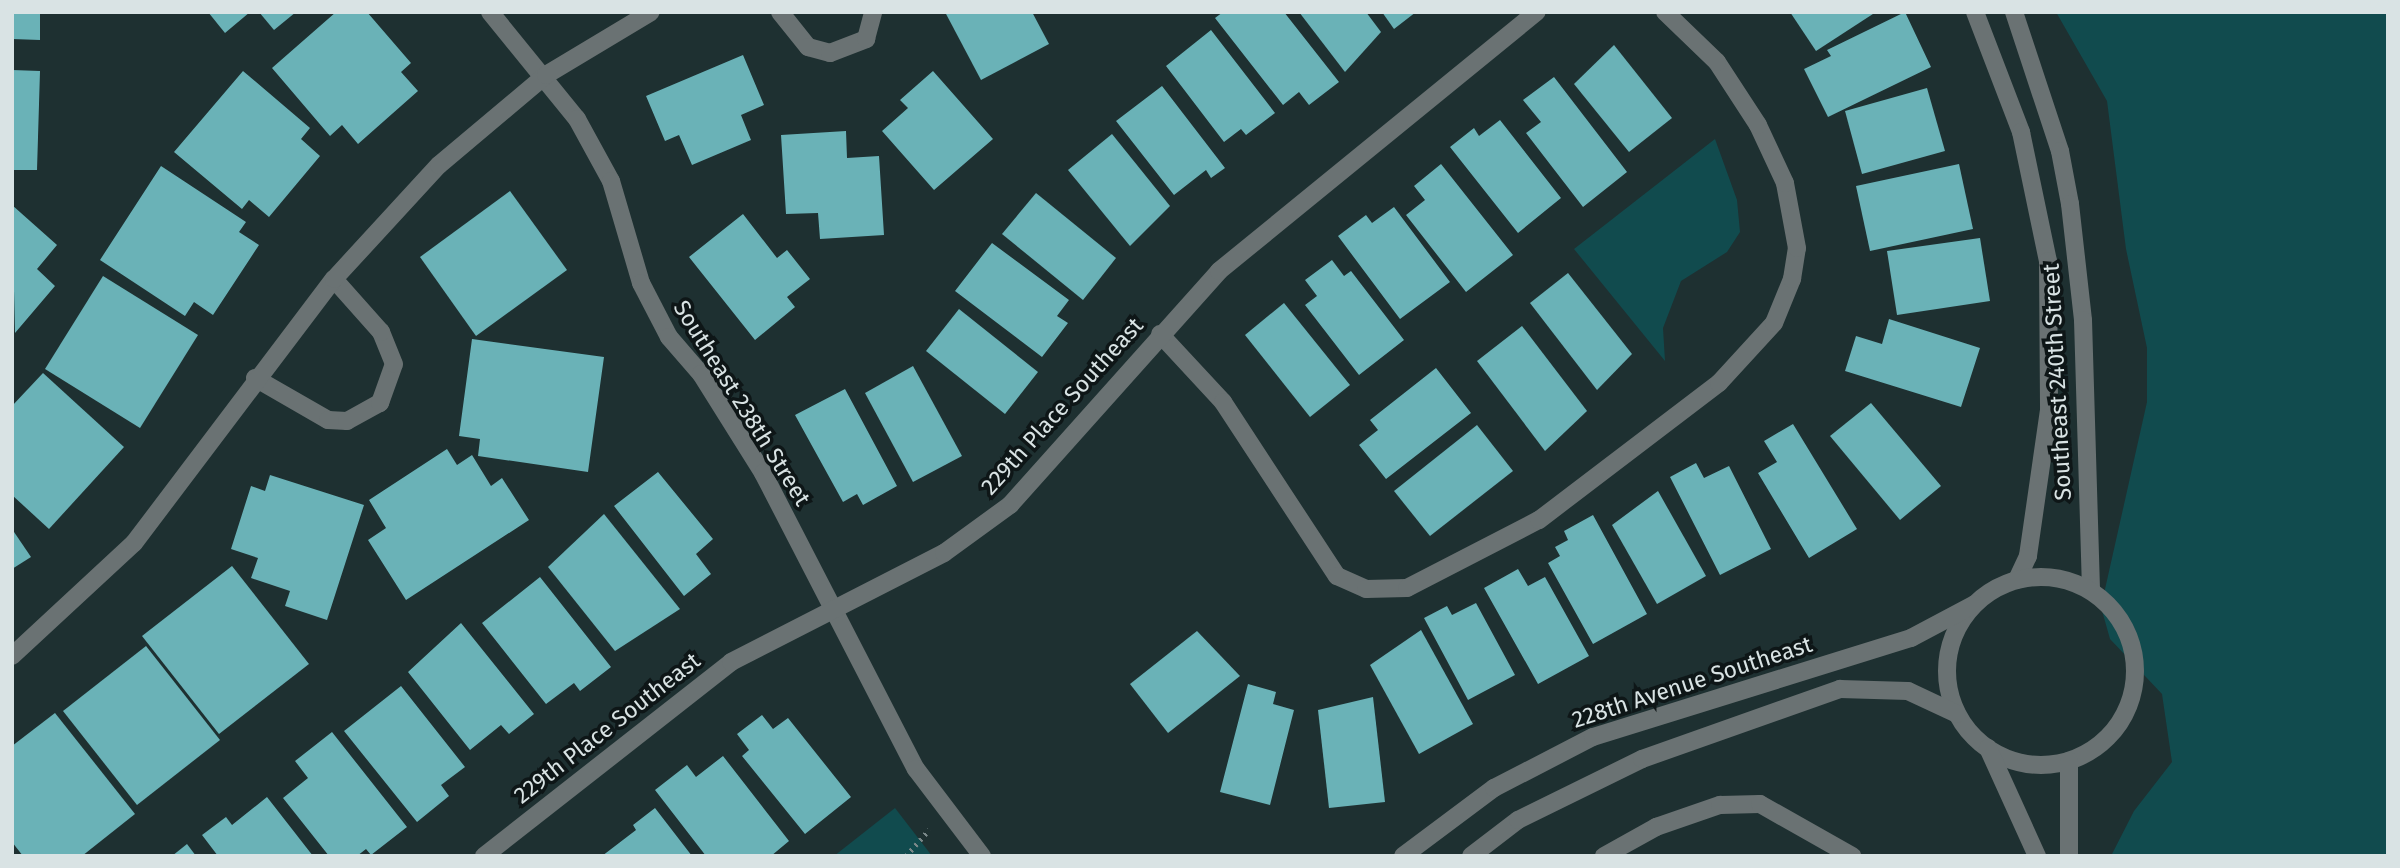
<!DOCTYPE html>
<html>
<head>
<meta charset="utf-8">
<style>
  body { margin:0 }
  #map { position:relative; width:2400px; height:868px; overflow:hidden; background:#1e3031; font-family:"Fira Sans",sans-serif }
  div>[style] { position:absolute }
  .green>* { inset:0; background:#114b4e }
  .building>* { inset:0; background:#6ab2b7 }
  .path>* { height:4.5px; margin-top:-2.25px; transform-origin:0; background:repeating-linear-gradient(90deg,#7a8889 0 2px,transparent 0 7px) }
  .minor>* { height:18px; margin:-9px; padding:0 9px; transform-origin:9px; border-radius:9px; background:#6a7273 }
  .minor>.ring { margin:-9px; padding:0; box-sizing:content-box; background:none; border:18px solid #6a7273; border-radius:50% }
  span { translate:-50% -50%; white-space:nowrap; text-align:center; line-height:1.15; -webkit-text-stroke:7px #0e1617; paint-order:stroke }
  .street-label { font-size:23px; color:#d9e3e4 }
  .frame { position:absolute; inset:0; border:14px solid #d9e3e4; pointer-events:none }
</style>
</head>
<body>
<div id="map">
  <div class="green">
    <i style="clip-path:polygon(2056px 12px,2388px 12px,2388px 856px,2111px 856px,2134px 811px,2172px 762px,2162px 694px,2110px 639px,2101px 607px,2147px 402px,2147px 348px,2126px 249px,2107px 101px)"></i>
    <i style="clip-path:polygon(1715px 139px,1737px 200px,1740px 232px,1727px 252px,1681px 281px,1663px 328px,1665px 361px,1574px 249px)"></i>
    <i style="clip-path:polygon(895px 808px,932px 856px,834px 856px)"></i>
  </div>
  <div class="building">
    <i style="clip-path:polygon(12px 12px,40px 12px,40px 40px,12px 39px)"></i>
    <i style="clip-path:polygon(208px 12px,250px 12px,225px 33px)"></i>
    <i style="clip-path:polygon(259px 12px,296px 12px,274px 30px)"></i>
    <i style="clip-path:polygon(336px 12px,367px 12px,411px 63px,401px 72px,418px 91px,358px 144px,342px 125px,330px 136px,272px 68px)"></i>
    <i style="clip-path:polygon(945px 12px,1032px 12px,1049px 44px,981px 80px)"></i>
    <i style="clip-path:polygon(1223px 12px,1284px 12px,1339px 82px,1309px 105px,1299px 92px,1283px 105px,1215px 18px)"></i>
    <i style="clip-path:polygon(1299px 12px,1366px 12px,1381px 32px,1345px 72px)"></i>
    <i style="clip-path:polygon(1382px 12px,1416px 12px,1394px 29px)"></i>
    <i style="clip-path:polygon(1790px 12px,1876px 12px,1816px 51px)"></i>
    <i style="clip-path:polygon(1905px 12px,1931px 67px,1828px 117px,1804px 69px,1831px 56px,1827px 50px)"></i>
    <i style="clip-path:polygon(1211px 30px,1275px 113px,1246px 135px,1241px 129px,1224px 142px,1166px 66px)"></i>
    <i style="clip-path:polygon(1614px 45px,1672px 118px,1629px 152px,1574px 84px)"></i>
    <i style="clip-path:polygon(743px 55px,764px 105px,741px 115px,751px 140px,692px 165px,679px 135px,665px 141px,646px 96px)"></i>
    <i style="clip-path:polygon(12px 70px,40px 71px,37px 170px,12px 170px)"></i>
    <i style="clip-path:polygon(243px 71px,310px 128px,301px 139px,320px 156px,269px 217px,249px 200px,242px 209px,174px 152px)"></i>
    <i style="clip-path:polygon(933px 71px,993px 139px,934px 190px,882px 131px,908px 108px,900px 100px)"></i>
    <i style="clip-path:polygon(1554px 77px,1627px 172px,1583px 207px,1526px 133px,1541px 122px,1523px 100px)"></i>
    <i style="clip-path:polygon(1162px 86px,1225px 168px,1211px 178px,1206px 170px,1174px 195px,1116px 121px)"></i>
    <i style="clip-path:polygon(1927px 88px,1945px 151px,1862px 174px,1845px 111px)"></i>
    <i style="clip-path:polygon(1500px 120px,1561px 198px,1518px 233px,1450px 147px,1474px 128px,1479px 136px)"></i>
    <i style="clip-path:polygon(846px 131px,847px 158px,879px 156px,884px 235px,820px 239px,818px 213px,786px 214px,781px 135px)"></i>
    <i style="clip-path:polygon(1112px 134px,1170px 206px,1130px 246px,1068px 170px)"></i>
    <i style="clip-path:polygon(1441px 164px,1513px 255px,1466px 292px,1406px 215px,1425px 200px,1414px 186px)"></i>
    <i style="clip-path:polygon(1959px 164px,1973px 229px,1870px 251px,1856px 186px)"></i>
    <i style="clip-path:polygon(161px 166px,246px 222px,239px 232px,259px 245px,213px 315px,194px 302px,185px 316px,100px 260px)"></i>
    <i style="clip-path:polygon(510px 191px,567px 270px,476px 336px,420px 257px)"></i>
    <i style="clip-path:polygon(1036px 193px,1116px 258px,1083px 300px,1002px 234px)"></i>
    <i style="clip-path:polygon(12px 205px,57px 245px,37px 269px,55px 286px,15px 333px)"></i>
    <i style="clip-path:polygon(1394px 207px,1450px 282px,1400px 319px,1338px 236px,1366px 215px,1372px 223px)"></i>
    <i style="clip-path:polygon(743px 214px,777px 258px,787px 250px,810px 279px,787px 297px,795px 307px,755px 340px,689px 257px)"></i>
    <i style="clip-path:polygon(1980px 238px,1990px 301px,1897px 315px,1887px 251px)"></i>
    <i style="clip-path:polygon(992px 243px,1069px 300px,1057px 316px,1068px 323px,1042px 357px,955px 291px)"></i>
    <i style="clip-path:polygon(1332px 260px,1344px 276px,1351px 271px,1404px 340px,1359px 375px,1305px 305px,1317px 296px,1305px 280px)"></i>
    <i style="clip-path:polygon(1568px 273px,1632px 354px,1597px 390px,1530px 303px)"></i>
    <i style="clip-path:polygon(103px 276px,198px 335px,140px 428px,45px 369px)"></i>
    <i style="clip-path:polygon(1284px 303px,1350px 385px,1310px 417px,1245px 335px)"></i>
    <i style="clip-path:polygon(959px 309px,1038px 372px,1005px 414px,926px 351px)"></i>
    <i style="clip-path:polygon(1889px 319px,1980px 348px,1961px 407px,1845px 371px,1856px 336px,1882px 344px)"></i>
    <i style="clip-path:polygon(1522px 326px,1587px 411px,1545px 451px,1477px 361px)"></i>
    <i style="clip-path:polygon(472px 339px,604px 357px,588px 472px,478px 456px,480px 439px,459px 436px)"></i>
    <i style="clip-path:polygon(913px 366px,962px 456px,913px 482px,865px 393px)"></i>
    <i style="clip-path:polygon(1436px 368px,1471px 413px,1386px 479px,1359px 445px,1378px 430px,1370px 420px)"></i>
    <i style="clip-path:polygon(43px 373px,124px 447px,49px 529px,12px 495px,12px 406px)"></i>
    <i style="clip-path:polygon(845px 389px,897px 486px,863px 505px,857px 494px,843px 502px,795px 415px)"></i>
    <i style="clip-path:polygon(1871px 403px,1941px 486px,1900px 520px,1830px 436px)"></i>
    <i style="clip-path:polygon(1793px 424px,1857px 529px,1809px 558px,1758px 473px,1777px 462px,1764px 441px)"></i>
    <i style="clip-path:polygon(1477px 425px,1513px 471px,1430px 536px,1394px 491px)"></i>
    <i style="clip-path:polygon(447px 449px,457px 465px,472px 455px,491px 486px,502px 478px,529px 520px,406px 600px,368px 540px,386px 528px,369px 500px)"></i>
    <i style="clip-path:polygon(1696px 463px,1704px 478px,1729px 466px,1771px 549px,1720px 575px,1670px 477px)"></i>
    <i style="clip-path:polygon(658px 472px,713px 539px,696px 554px,711px 574px,684px 596px,614px 506px)"></i>
    <i style="clip-path:polygon(270px 475px,364px 505px,327px 620px,285px 606px,290px 591px,251px 578px,258px 558px,231px 549px,251px 486px,265px 491px)"></i>
    <i style="clip-path:polygon(1658px 491px,1706px 576px,1657px 604px,1612px 525px)"></i>
    <i style="clip-path:polygon(604px 514px,680px 609px,615px 651px,548px 567px)"></i>
    <i style="clip-path:polygon(1593px 515px,1647px 614px,1593px 644px,1548px 563px,1560px 556px,1555px 547px,1568px 540px,1564px 531px)"></i>
    <i style="clip-path:polygon(12px 529px,31px 557px,12px 569px)"></i>
    <i style="clip-path:polygon(232px 566px,309px 664px,219px 734px,142px 636px)"></i>
    <i style="clip-path:polygon(1518px 569px,1528px 586px,1545px 577px,1589px 656px,1538px 684px,1484px 588px)"></i>
    <i style="clip-path:polygon(540px 577px,611px 667px,580px 691px,574px 683px,546px 704px,482px 623px)"></i>
    <i style="clip-path:polygon(1476px 603px,1515px 675px,1468px 700px,1424px 618px,1447px 606px,1452px 615px)"></i>
    <i style="clip-path:polygon(461px 623px,534px 714px,509px 734px,501px 725px,470px 750px,408px 672px)"></i>
    <i style="clip-path:polygon(1421px 630px,1473px 724px,1419px 754px,1370px 665px)"></i>
    <i style="clip-path:polygon(1197px 631px,1240px 676px,1168px 733px,1130px 684px)"></i>
    <i style="clip-path:polygon(146px 646px,220px 740px,137px 805px,63px 711px)"></i>
    <i style="clip-path:polygon(1248px 684px,1276px 692px,1273px 704px,1294px 710px,1270px 805px,1220px 792px)"></i>
    <i style="clip-path:polygon(401px 686px,465px 767px,441px 785px,449px 796px,417px 822px,344px 731px)"></i>
    <i style="clip-path:polygon(1373px 697px,1385px 802px,1329px 808px,1318px 710px)"></i>
    <i style="clip-path:polygon(55px 713px,135px 814px,82px 856px,23px 856px,12px 842px,12px 746px)"></i>
    <i style="clip-path:polygon(762px 715px,773px 729px,788px 718px,851px 797px,805px 834px,742px 756px,749px 750px,737px 734px)"></i>
    <i style="clip-path:polygon(332px 732px,407px 827px,371px 855px,366px 849px,357px 856px,329px 856px,283px 798px,308px 778px,295px 761px)"></i>
    <i style="clip-path:polygon(723px 756px,789px 841px,771px 856px,706px 856px,655px 790px,687px 765px,696px 777px)"></i>
    <i style="clip-path:polygon(267px 797px,313px 856px,218px 856px,202px 835px,226px 817px,232px 825px)"></i>
    <i style="clip-path:polygon(655px 808px,692px 856px,602px 856px,636px 830px,633px 825px)"></i>
    <i style="clip-path:polygon(187px 844px,196px 856px,172px 856px)"></i>
  </div>
  <div class="path">
    <i style="left:906px;top:856px;width:35px;rotate:-49deg"></i>
  </div>
  <div class="minor">
    <i style="left:490px;top:12px;width:138px;rotate:50.9deg"></i>
    <i style="left:577px;top:119px;width:71px;rotate:61.3deg"></i>
    <i style="left:611px;top:181px;width:106px;rotate:73.6deg"></i>
    <i style="left:641px;top:283px;width:61px;rotate:62.6deg"></i>
    <i style="left:669px;top:337px;width:49px;rotate:49.1deg"></i>
    <i style="left:701px;top:374px;width:117px;rotate:57.9deg"></i>
    <i style="left:763px;top:473px;width:333px;rotate:62.7deg"></i>
    <i style="left:916px;top:769px;width:109px;rotate:52.8deg"></i>
    <i style="left:780px;top:12px;width:45px;rotate:51.3deg"></i>
    <i style="left:808px;top:47px;width:23px;rotate:15deg"></i>
    <i style="left:830px;top:53px;width:39px;rotate:-21deg"></i>
    <i style="left:866px;top:39px;width:28px;rotate:-75deg"></i>
    <i style="left:1975px;top:12px;width:129px;rotate:69deg"></i>
    <i style="left:2021px;top:132px;width:132px;rotate:78.2deg"></i>
    <i style="left:2048px;top:261px;width:149px;rotate:89.6deg"></i>
    <i style="left:2049px;top:410px;width:148px;rotate:98.2deg"></i>
    <i style="left:2028px;top:556px;width:26px;rotate:115deg"></i>
    <i style="left:2014px;top:12px;width:146px;rotate:71.7deg"></i>
    <i style="left:2060px;top:151px;width:54px;rotate:79.3deg"></i>
    <i style="left:2070px;top:204px;width:117px;rotate:83.6deg"></i>
    <i style="left:2083px;top:320px;width:270px;rotate:88.3deg"></i>
    <i style="left:1160px;top:334px;width:93px;rotate:47.2deg"></i>
    <i style="left:1223px;top:402px;width:208px;rotate:56.8deg"></i>
    <i style="left:1337px;top:576px;width:32px;rotate:24deg"></i>
    <i style="left:1366px;top:589px;width:41px;rotate:-1.4deg"></i>
    <i style="left:1407px;top:588px;width:148px;rotate:-27.3deg"></i>
    <i style="left:1539px;top:520px;width:226px;rotate:-37.3deg"></i>
    <i style="left:1719px;top:383px;width:81px;rotate:-47.5deg"></i>
    <i style="left:1774px;top:323px;width:48px;rotate:-67.8deg"></i>
    <i style="left:1792px;top:279px;width:31px;rotate:-81deg"></i>
    <i style="left:1797px;top:248px;width:66px;rotate:-100.5deg"></i>
    <i style="left:1785px;top:183px;width:64px;rotate:-115deg"></i>
    <i style="left:1758px;top:125px;width:75px;rotate:-123.1deg"></i>
    <i style="left:1717px;top:62px;width:72px;rotate:-136.1deg"></i>
    <i style="left:255px;top:378px;width:84px;rotate:29.9deg"></i>
    <i style="left:328px;top:420px;width:19px;rotate:3deg"></i>
    <i style="left:347px;top:421px;width:38px;rotate:-29deg"></i>
    <i style="left:380px;top:403px;width:41px;rotate:-70.3deg"></i>
    <i style="left:394px;top:364px;width:35px;rotate:-112deg"></i>
    <i style="left:381px;top:332px;width:71px;rotate:-131.6deg"></i>
    <i class="ring" style="left:1947px;top:577px;width:170px;height:170px"></i>
    <i style="left:12px;top:656px;width:166px;rotate:-42.8deg"></i>
    <i style="left:134px;top:543px;width:331px;rotate:-52.9deg"></i>
    <i style="left:334px;top:279px;width:155px;rotate:-47.4deg"></i>
    <i style="left:439px;top:165px;width:140px;rotate:-40.1deg"></i>
    <i style="left:546px;top:75px;width:122px;rotate:-31deg"></i>
    <i style="left:1988px;top:748px;width:119px;rotate:65.6deg"></i>
    <i style="left:484px;top:856px;width:314px;rotate:-38.1deg"></i>
    <i style="left:731px;top:662px;width:239px;rotate:-27.1deg"></i>
    <i style="left:944px;top:553px;width:82px;rotate:-36deg"></i>
    <i style="left:1010px;top:505px;width:314px;rotate:-48.2deg"></i>
    <i style="left:1219px;top:271px;width:410px;rotate:-39.2deg"></i>
    <i style="left:1403px;top:856px;width:114px;rotate:-36.8deg"></i>
    <i style="left:1494px;top:788px;width:111px;rotate:-27.3deg"></i>
    <i style="left:1593px;top:737px;width:333px;rotate:-17.3deg"></i>
    <i style="left:1911px;top:638px;width:72px;rotate:-28deg"></i>
    <i style="left:1471px;top:856px;width:59px;rotate:-37.5deg"></i>
    <i style="left:1518px;top:820px;width:138px;rotate:-26.2deg"></i>
    <i style="left:1642px;top:759px;width:210px;rotate:-19.5deg"></i>
    <i style="left:1840px;top:689px;width:68px;rotate:1.7deg"></i>
    <i style="left:1908px;top:691px;width:54px;rotate:25.1deg"></i>
    <i style="left:1604px;top:856px;width:60px;rotate:-29.1deg"></i>
    <i style="left:1656px;top:827px;width:68px;rotate:-19deg"></i>
    <i style="left:1720px;top:805px;width:40px;rotate:-1.4deg"></i>
    <i style="left:1760px;top:804px;width:106px;rotate:29.5deg"></i>
    <i style="left:2069px;top:856px;width:95px;rotate:-90deg"></i>
  </div>
  <div class="street-label">
    <span style="left:2057px;top:382px;rotate:-93deg">Southeast 240th Street</span>
    <span style="left:742px;top:403px;rotate:58deg">Southeast 238th Street</span>
    <span style="left:1062px;top:406px;rotate:-48deg">229th Place Southeast</span>
    <span style="left:1692px;top:682px;rotate:-18deg">228th Avenue Southeast</span>
    <span style="left:607px;top:728px;rotate:-38deg">229th Place Southeast</span>
  </div>
  <div class="frame"></div>
</div>
</body>
</html>
